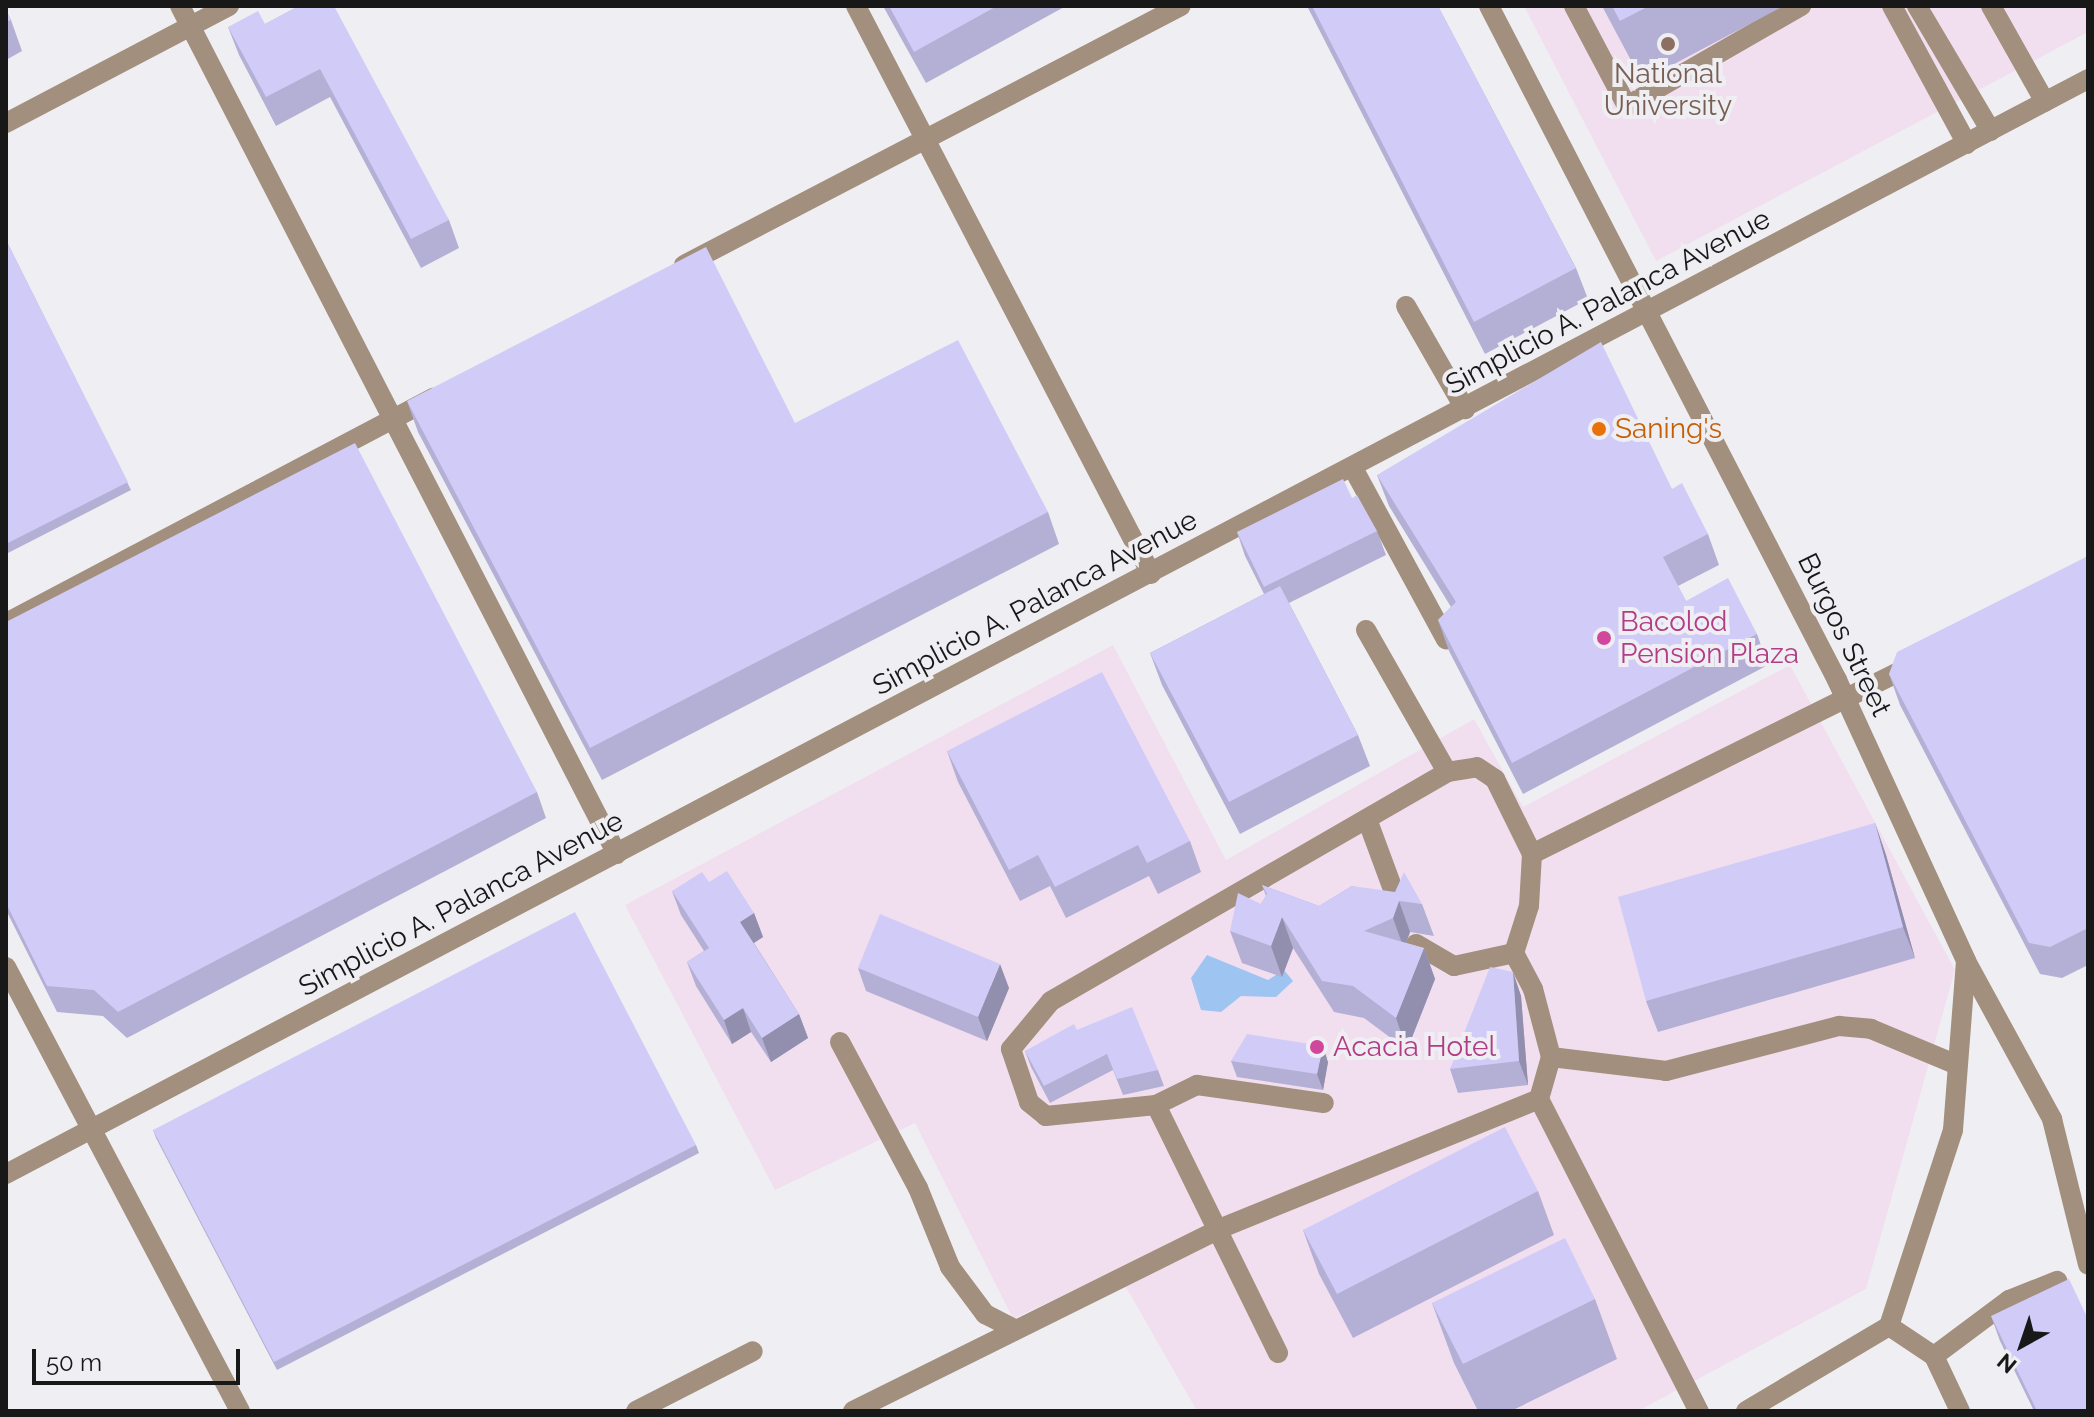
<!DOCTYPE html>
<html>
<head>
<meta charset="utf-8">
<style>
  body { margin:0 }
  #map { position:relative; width:2094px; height:1417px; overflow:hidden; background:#efeff3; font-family:Raleway,sans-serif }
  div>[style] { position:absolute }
  .commercial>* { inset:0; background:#f1dff0 }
  .water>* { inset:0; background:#9ec4f2 }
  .minor>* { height:20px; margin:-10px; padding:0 10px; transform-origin:10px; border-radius:10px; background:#a28f7d }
  .wall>* { inset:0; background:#b4afd4 }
  .shaded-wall>* { inset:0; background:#928ead }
  .building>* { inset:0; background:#d1cbf7 }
  .dots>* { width:22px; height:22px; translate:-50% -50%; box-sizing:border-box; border:4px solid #efeff3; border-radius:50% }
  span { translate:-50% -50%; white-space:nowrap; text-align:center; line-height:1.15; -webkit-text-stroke:8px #efeff3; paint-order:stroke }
  .education-label { font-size:28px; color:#785e54 }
  .street-label { font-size:28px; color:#181819 }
  .food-label { font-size:28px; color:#c56008 }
  .left { translate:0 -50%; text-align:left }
  .hotel-label { font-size:28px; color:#b23c85 }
  .frame { position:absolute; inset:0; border:8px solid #181819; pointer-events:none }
  .north { position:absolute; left:1982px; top:1305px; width:80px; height:80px; -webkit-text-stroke:6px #efeff3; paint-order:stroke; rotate:220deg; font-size:22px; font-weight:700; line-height:32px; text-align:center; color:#181819 }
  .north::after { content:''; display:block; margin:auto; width:28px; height:36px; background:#181819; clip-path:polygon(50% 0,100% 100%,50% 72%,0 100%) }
  .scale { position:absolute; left:32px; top:1349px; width:208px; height:36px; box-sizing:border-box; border:4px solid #181819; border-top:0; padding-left:10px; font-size:24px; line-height:28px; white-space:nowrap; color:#181819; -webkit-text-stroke:6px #efeff3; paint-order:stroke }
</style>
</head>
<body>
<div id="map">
  <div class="commercial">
    <i style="clip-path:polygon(1524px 6px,2088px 6px,2088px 32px,1656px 261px)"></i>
    <i style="clip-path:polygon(1113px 645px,1226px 860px,1474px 719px,1523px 807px,1790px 665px,1955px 970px,1866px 1289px,1638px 1411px,1197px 1411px,1116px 1270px,1013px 1319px,915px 1123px,775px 1190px,625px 905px)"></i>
  </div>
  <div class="water">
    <i style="clip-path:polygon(1207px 955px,1268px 980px,1284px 970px,1293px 981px,1276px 997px,1241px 996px,1221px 1012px,1201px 1010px,1191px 978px)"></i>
  </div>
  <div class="minor">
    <i style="left:180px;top:6px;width:954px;rotate:62.74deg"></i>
    <i style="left:856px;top:6px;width:640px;rotate:62.55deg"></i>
    <i style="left:1489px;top:6px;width:759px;rotate:62.69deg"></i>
    <i style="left:1837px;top:680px;width:309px;rotate:65.3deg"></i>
    <i style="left:1966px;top:961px;width:180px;rotate:61.4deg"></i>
    <i style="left:2052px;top:1119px;width:150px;rotate:76.1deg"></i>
    <i style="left:1574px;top:6px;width:113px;rotate:62.1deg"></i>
    <i style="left:1627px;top:106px;width:201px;rotate:-29.9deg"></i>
    <i style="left:1892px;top:6px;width:157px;rotate:61.5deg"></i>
    <i style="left:1917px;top:6px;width:145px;rotate:59.4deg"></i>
    <i style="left:1991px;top:6px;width:110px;rotate:60.6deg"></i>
    <i style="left:6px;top:123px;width:252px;rotate:-27.7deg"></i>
    <i style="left:684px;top:265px;width:560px;rotate:-27.53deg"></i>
    <i style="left:1406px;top:306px;width:119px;rotate:60.2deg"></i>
    <i style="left:1353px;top:468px;width:195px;rotate:61.5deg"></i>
    <i style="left:6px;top:623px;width:483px;rotate:-27.8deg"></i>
    <i style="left:1366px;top:630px;width:163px;rotate:60.3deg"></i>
    <i style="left:1447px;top:772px;width:30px;rotate:-9deg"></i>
    <i style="left:1477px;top:767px;width:22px;rotate:34deg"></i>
    <i style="left:1495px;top:779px;width:84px;rotate:63.7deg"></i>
    <i style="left:1532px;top:854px;width:424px;rotate:-26.4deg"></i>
    <i style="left:1367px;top:819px;width:98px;rotate:69.7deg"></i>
    <i style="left:1416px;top:944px;width:44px;rotate:30.1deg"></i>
    <i style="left:1454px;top:966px;width:61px;rotate:-12.2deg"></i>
    <i style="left:6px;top:967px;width:502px;rotate:62.21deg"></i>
    <i style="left:840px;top:1042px;width:166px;rotate:61.9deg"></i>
    <i style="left:918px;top:1188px;width:85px;rotate:67.9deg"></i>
    <i style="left:950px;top:1267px;width:59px;rotate:53.3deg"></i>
    <i style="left:985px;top:1314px;width:31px;rotate:27deg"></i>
    <i style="left:1551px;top:1057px;width:116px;rotate:6.9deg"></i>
    <i style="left:1666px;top:1071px;width:179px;rotate:-14.6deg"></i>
    <i style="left:1839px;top:1026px;width:32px;rotate:5deg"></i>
    <i style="left:1871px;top:1029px;width:91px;rotate:22.6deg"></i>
    <i style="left:1539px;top:1099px;width:351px;rotate:62.9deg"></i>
    <i style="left:1156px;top:1105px;width:111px;rotate:174.3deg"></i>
    <i style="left:1046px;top:1116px;width:22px;rotate:-141deg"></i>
    <i style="left:1029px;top:1102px;width:56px;rotate:-108.8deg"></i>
    <i style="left:1011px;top:1049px;width:62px;rotate:-50.2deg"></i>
    <i style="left:1051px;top:1001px;width:457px;rotate:-30deg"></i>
    <i style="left:6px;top:1174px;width:2352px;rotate:-27.74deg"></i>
    <i style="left:1889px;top:1326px;width:206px;rotate:-71.9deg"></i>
    <i style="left:1953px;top:1130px;width:169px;rotate:-85.6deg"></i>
    <i style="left:1889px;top:1326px;width:54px;rotate:33.7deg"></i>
    <i style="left:1934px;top:1356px;width:61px;rotate:64.7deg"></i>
    <i style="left:1278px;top:1353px;width:276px;rotate:-116.2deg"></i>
    <i style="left:1156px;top:1105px;width:46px;rotate:-26deg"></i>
    <i style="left:1197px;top:1085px;width:128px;rotate:8.1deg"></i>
    <i style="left:1934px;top:1356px;width:94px;rotate:-36.7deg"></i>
    <i style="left:2009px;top:1300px;width:52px;rotate:-21.6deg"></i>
    <i style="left:636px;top:1411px;width:131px;rotate:-27.1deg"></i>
    <i style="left:853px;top:1411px;width:409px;rotate:-26.4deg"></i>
    <i style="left:1219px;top:1229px;width:345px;rotate:-22.1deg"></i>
    <i style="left:1539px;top:1099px;width:44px;rotate:-74.1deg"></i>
    <i style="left:1551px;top:1057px;width:70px;rotate:-104.8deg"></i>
    <i style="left:1533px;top:989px;width:41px;rotate:-117.8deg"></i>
    <i style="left:1514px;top:953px;width:49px;rotate:-72.3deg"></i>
    <i style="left:1529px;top:906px;width:52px;rotate:-86.7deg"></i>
    <i style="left:1746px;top:1411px;width:166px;rotate:-30.7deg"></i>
  </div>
  <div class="wall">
    <i style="clip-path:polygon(299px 6px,449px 220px,459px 248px,421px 268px,330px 97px,276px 126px,239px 55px,228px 27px,265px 24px)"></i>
    <i style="clip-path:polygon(883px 6px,1066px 6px,926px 83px)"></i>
    <i style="clip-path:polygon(1307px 6px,1438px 6px,1576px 268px,1588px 299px,1485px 354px)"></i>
    <i style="clip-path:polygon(1602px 6px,1784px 6px,1642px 81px)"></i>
    <i style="clip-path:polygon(6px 10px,11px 20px,22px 51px,6px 60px)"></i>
    <i style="clip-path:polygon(6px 240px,131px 490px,6px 554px)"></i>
    <i style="clip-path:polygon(407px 401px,795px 423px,1048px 512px,1059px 544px,602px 780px,418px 432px)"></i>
    <i style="clip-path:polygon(1377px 475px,1672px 489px,1708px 534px,1719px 565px,1678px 586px,1686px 601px,1757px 634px,1768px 665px,1523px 794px,1449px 651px,1438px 620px,1451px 607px,1389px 506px)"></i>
    <i style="clip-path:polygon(1352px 498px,1377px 531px,1386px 555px,1289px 603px,1358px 735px,1370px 766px,1240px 834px,1162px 685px,1150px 653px,1264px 594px,1245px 556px,1237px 532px)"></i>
    <i style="clip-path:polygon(2088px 556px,2088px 965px,2062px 978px,2040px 974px,1900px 705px,1889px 674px)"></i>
    <i style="clip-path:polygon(6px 622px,537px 792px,546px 818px,127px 1038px,103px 1016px,57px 1012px,6px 910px)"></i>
    <i style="clip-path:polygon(947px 751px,1190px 841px,1201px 872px,1158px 894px,1149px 876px,1066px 918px,1050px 886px,1020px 901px,958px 782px)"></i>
    <i style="clip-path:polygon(1875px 823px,1886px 855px,1915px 958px,1658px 1032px,1646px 1001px)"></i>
    <i style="clip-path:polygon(709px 882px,754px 913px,763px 937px,754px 943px,799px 1014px,808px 1038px,771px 1062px,751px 1032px,732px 1044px,696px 986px,687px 962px,704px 951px,681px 915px,672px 891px)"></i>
    <i style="clip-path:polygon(1262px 885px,1319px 906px,1352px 886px,1422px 904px,1434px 936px,1410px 932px,1406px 943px,1424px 948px,1435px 979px,1407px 1050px,1364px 1018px,1334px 1012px,1293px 948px,1282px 977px,1242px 963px,1230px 931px,1261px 904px,1266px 896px)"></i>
    <i style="clip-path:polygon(858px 968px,1009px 988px,987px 1041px,866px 991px)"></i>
    <i style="clip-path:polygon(1513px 972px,1521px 996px,1528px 1085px,1458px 1093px,1450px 1069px)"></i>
    <i style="clip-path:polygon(1077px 1030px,1158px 1070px,1164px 1086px,1123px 1095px,1113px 1070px,1050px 1103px,1031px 1067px,1025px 1051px)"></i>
    <i style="clip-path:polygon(1231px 1061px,1328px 1062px,1323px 1090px,1237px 1077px)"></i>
    <i style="clip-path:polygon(153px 1130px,696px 1145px,699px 1153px,277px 1370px,156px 1138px)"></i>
    <i style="clip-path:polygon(1538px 1191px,1554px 1235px,1353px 1338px,1319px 1274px,1303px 1230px)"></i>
    <i style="clip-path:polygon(1595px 1299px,1617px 1359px,1511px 1411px,1478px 1411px,1454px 1363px,1432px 1303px)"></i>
    <i style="clip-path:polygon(1991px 1316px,2088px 1411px,2034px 1411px,2000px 1341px)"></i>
  </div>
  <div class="shaded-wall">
    <i style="clip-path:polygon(1875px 823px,1886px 855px,1915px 958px,1903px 927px)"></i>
    <i style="clip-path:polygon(1399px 901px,1410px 932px,1404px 949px,1393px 918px)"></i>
    <i style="clip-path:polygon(754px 913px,763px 937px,749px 946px,740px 922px)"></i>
    <i style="clip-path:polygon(1282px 917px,1293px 948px,1282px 977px,1271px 946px)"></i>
    <i style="clip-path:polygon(1424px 948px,1435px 979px,1407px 1050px,1396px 1018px)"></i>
    <i style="clip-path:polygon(1000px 964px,1009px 988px,987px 1041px,978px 1017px)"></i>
    <i style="clip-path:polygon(1513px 972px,1521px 996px,1528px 1085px,1519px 1061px)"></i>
    <i style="clip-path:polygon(743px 1008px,751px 1032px,732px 1044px,724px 1020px)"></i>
    <i style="clip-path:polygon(799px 1014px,808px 1038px,771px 1062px,762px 1038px)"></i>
    <i style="clip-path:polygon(1323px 1046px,1328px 1062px,1323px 1090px,1317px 1074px)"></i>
  </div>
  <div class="building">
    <i style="clip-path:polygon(299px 6px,334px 6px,449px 220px,411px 239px,320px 69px,266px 97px,228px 27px,258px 11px,265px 24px)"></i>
    <i style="clip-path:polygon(889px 6px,997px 6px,914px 52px)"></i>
    <i style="clip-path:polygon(1312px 6px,1438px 6px,1576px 268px,1474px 322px)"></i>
    <i style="clip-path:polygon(1612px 6px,1649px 6px,1620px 21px)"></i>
    <i style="clip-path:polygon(6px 10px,11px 20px,6px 22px)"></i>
    <i style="clip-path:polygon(6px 240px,128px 482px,6px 544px)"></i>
    <i style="clip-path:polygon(706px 247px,795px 423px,958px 340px,1048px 512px,590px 748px,407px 401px)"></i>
    <i style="clip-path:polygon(1601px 342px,1672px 489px,1682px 483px,1708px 534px,1663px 557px,1686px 601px,1728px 578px,1757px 634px,1512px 763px,1438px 620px,1456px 602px,1377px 475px)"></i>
    <i style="clip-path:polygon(355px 443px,537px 792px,118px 1012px,94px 990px,47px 986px,6px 903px,6px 622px)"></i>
    <i style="clip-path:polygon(1343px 479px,1352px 498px,1357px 495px,1377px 531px,1264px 587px,1237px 532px)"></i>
    <i style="clip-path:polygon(2088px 556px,2088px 928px,2050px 947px,2029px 943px,1889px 674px,1897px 652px)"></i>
    <i style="clip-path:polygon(1280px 586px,1358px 735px,1229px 802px,1150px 653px)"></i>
    <i style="clip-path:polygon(1102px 672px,1190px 841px,1147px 863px,1138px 845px,1055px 887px,1038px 855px,1009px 870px,947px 751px)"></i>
    <i style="clip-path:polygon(1875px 823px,1903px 927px,1646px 1001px,1618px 897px)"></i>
    <i style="clip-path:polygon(727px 871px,754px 913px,740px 922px,799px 1014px,762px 1038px,743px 1008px,724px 1020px,687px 962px,709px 948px,672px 891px,702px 872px,709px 882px)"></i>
    <i style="clip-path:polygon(1404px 872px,1422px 904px,1399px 901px,1393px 918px,1364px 931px,1424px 948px,1396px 1018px,1353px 986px,1322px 981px,1282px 917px,1271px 946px,1230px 931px,1238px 893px,1261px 904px,1267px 894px,1262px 885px,1319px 906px,1352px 886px,1395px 892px)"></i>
    <i style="clip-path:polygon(575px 912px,696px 1145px,274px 1362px,153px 1130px)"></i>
    <i style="clip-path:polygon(880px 914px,1000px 964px,978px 1017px,858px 968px)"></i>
    <i style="clip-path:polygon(1490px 967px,1513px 972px,1519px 1061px,1450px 1069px)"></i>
    <i style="clip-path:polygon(1132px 1007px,1158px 1070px,1117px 1079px,1107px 1054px,1044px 1086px,1025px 1051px,1074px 1024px,1077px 1030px)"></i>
    <i style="clip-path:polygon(1247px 1034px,1323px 1046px,1317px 1074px,1231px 1061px)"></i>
    <i style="clip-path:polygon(1505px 1127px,1538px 1191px,1337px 1294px,1303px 1230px)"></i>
    <i style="clip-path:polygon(1565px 1238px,1595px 1299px,1463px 1364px,1432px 1303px)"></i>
    <i style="clip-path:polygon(2069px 1279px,2088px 1319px,2088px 1411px,2037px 1411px,1991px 1316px)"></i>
  </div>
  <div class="dots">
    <i style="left:1668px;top:44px;background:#8d6e63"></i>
    <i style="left:1599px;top:429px;background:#e8710a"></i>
    <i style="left:1604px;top:638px;background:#d1479c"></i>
    <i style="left:1317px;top:1047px;background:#d1479c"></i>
  </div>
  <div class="education-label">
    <span style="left:1668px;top:90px">National<br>University</span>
  </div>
  <div class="street-label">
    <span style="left:1608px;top:302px;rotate:-28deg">Simplicio A. Palanca Avenue</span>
    <span style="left:1035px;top:603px;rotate:-28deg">Simplicio A. Palanca Avenue</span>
    <span style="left:1844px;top:635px;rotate:64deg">Burgos Street</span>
    <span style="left:461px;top:904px;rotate:-28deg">Simplicio A. Palanca Avenue</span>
  </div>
  <div class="food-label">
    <span class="left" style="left:1615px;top:429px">Saning's</span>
  </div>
  <div class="hotel-label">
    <span class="left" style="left:1620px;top:638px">Bacolod<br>Pension Plaza</span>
    <span class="left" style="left:1333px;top:1047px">Acacia Hotel</span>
  </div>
  <div class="frame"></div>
  <div class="north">N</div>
  <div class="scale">50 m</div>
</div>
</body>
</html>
